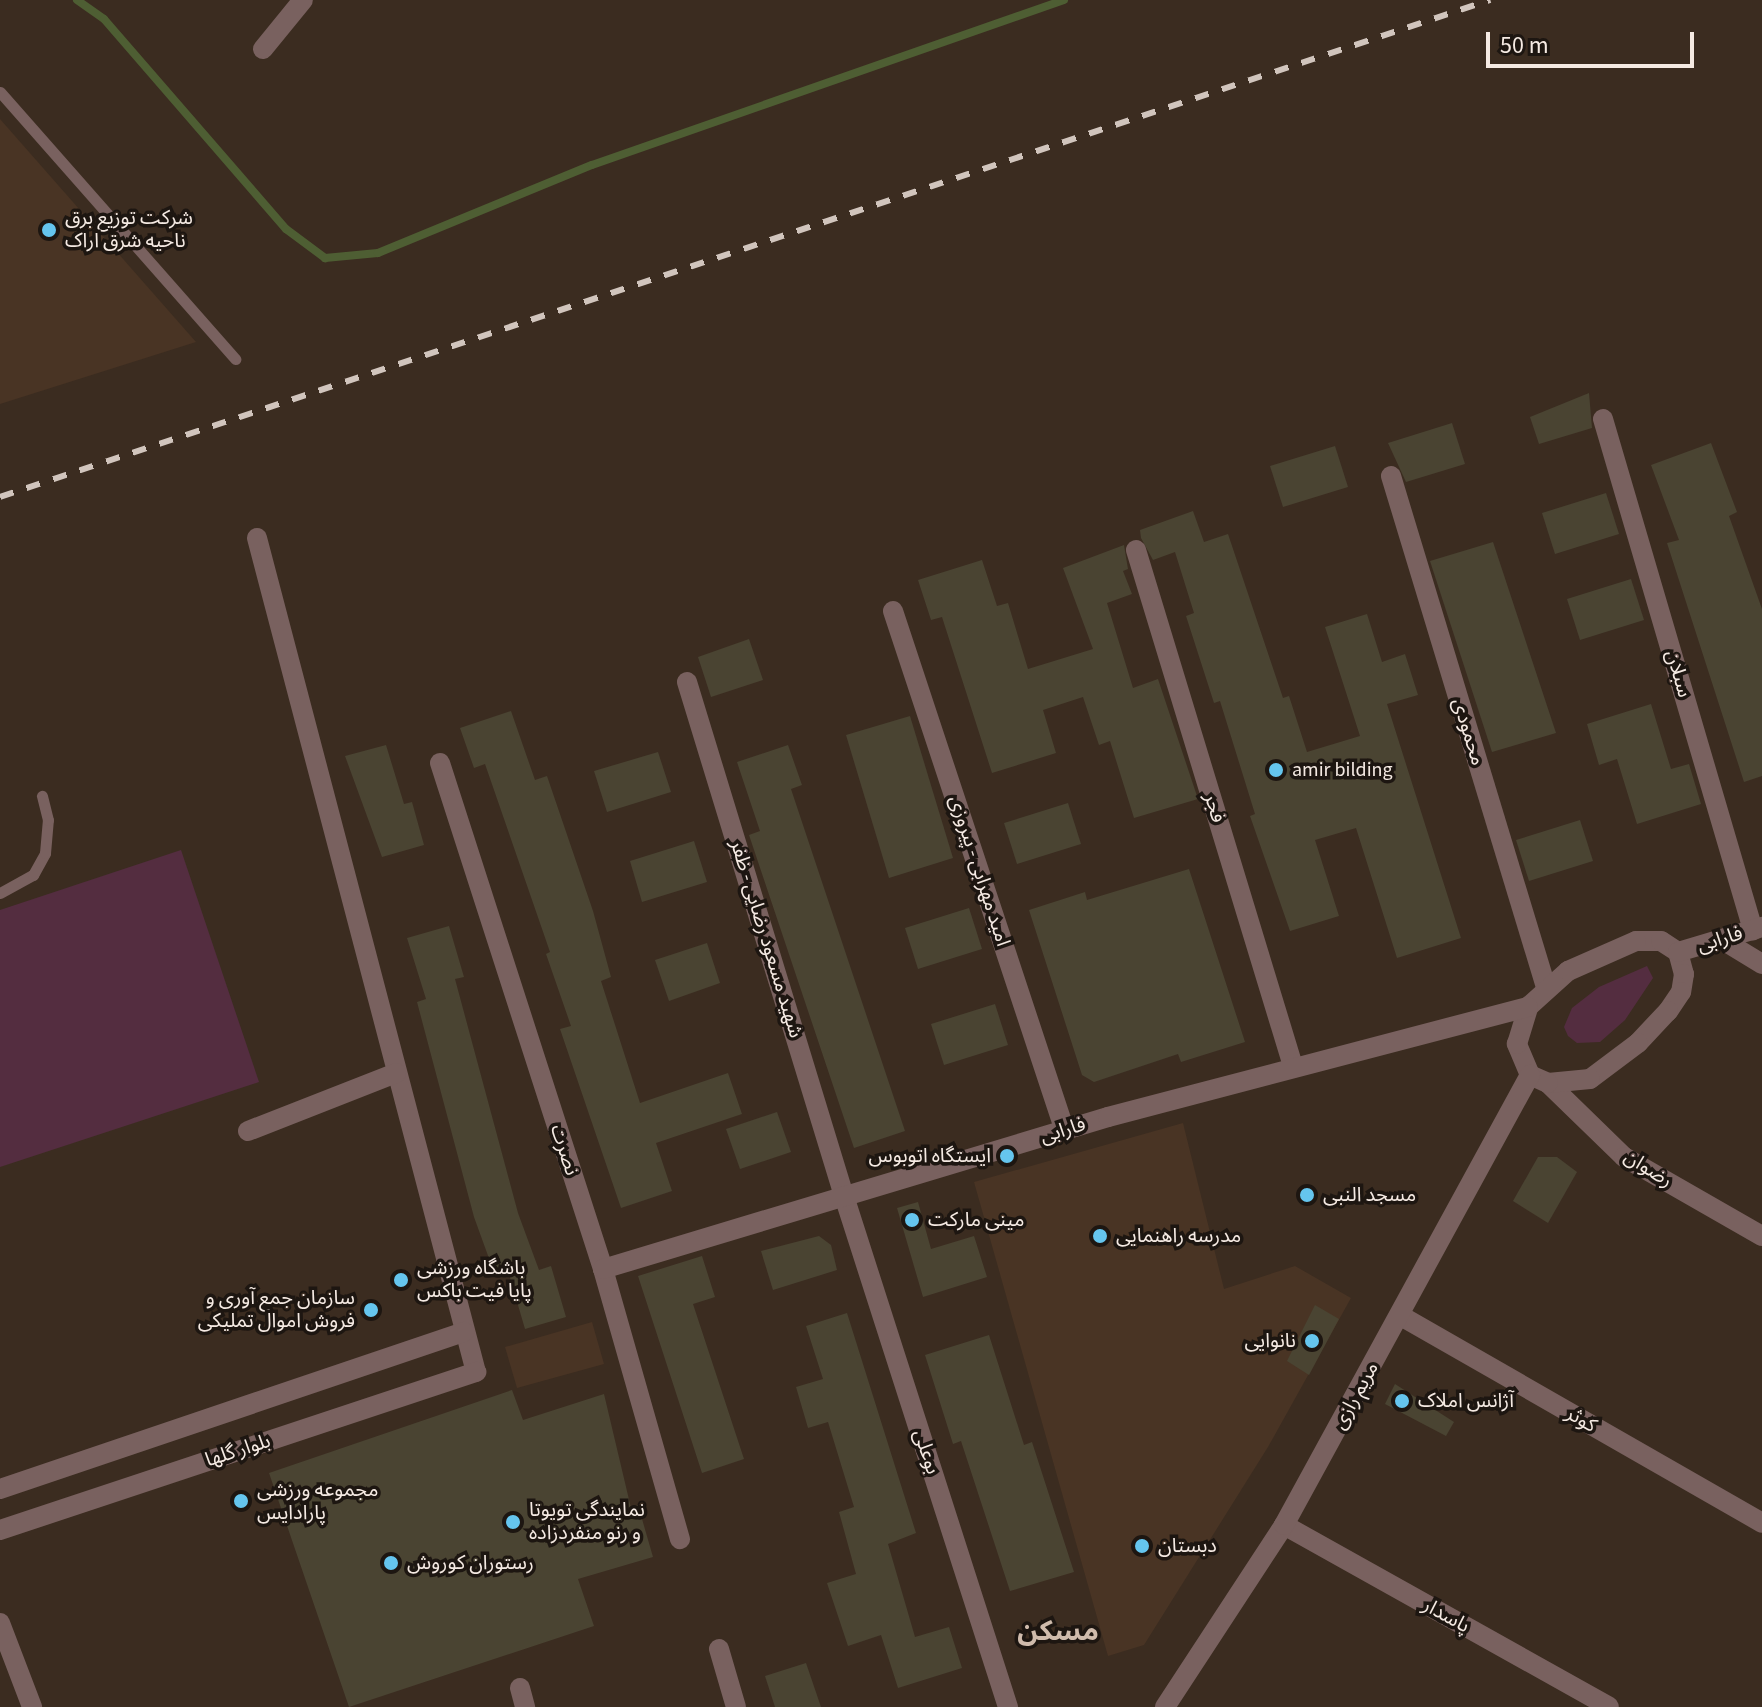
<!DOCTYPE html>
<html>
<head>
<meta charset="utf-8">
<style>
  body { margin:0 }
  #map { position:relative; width:1762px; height:1707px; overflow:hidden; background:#3b2c20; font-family:"Source Sans 3","Noto Sans Arabic",sans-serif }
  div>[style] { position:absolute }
  .built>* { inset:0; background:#493424 }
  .green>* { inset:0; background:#542d40 }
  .stream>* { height:8px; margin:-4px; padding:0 4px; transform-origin:4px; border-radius:4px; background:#4e5e33 }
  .building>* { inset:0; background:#4a4432 }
  .service>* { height:11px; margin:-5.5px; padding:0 5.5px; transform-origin:5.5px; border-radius:5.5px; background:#79615f }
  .minor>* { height:20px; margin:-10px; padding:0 10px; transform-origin:10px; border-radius:10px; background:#79615f }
  .tertiary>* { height:20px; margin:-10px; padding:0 10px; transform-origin:10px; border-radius:10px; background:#79615f }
  .rail>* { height:6px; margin-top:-3px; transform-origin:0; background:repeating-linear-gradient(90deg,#d1c5bd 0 14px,transparent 0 28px) }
  .dots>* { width:22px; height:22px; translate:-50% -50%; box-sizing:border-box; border:4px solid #1d1611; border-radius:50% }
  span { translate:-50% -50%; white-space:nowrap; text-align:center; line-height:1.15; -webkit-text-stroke:7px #1d1611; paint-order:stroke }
  .poi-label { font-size:20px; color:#f5eae3 }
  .left { translate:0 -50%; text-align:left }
  .right { translate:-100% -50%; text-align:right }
  .street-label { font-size:20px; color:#f5eae3 }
  .district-label { font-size:28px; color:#cfbbac; font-weight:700 }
  .scale { position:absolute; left:1486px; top:32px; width:208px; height:36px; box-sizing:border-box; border:4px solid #f5eae3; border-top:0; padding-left:10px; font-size:24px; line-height:28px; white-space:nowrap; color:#f5eae3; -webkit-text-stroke:6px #1d1611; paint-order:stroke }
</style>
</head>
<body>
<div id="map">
  <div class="built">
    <i style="clip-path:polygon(0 119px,196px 342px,0 404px)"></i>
    <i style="clip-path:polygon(1183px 1123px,1224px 1289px,1295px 1266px,1351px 1298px,1268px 1447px,1144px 1645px,1108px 1656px,974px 1182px)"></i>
    <i style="clip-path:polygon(592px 1322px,604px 1364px,517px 1388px,505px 1347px)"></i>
  </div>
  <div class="green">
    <i style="clip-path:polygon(181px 850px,259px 1082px,0 1167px,0 910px)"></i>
    <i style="clip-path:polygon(1647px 966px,1653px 978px,1625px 1020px,1600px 1042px,1577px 1043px,1568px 1036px,1564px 1027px,1572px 1008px,1599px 987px)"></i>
  </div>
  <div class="stream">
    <i style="left:77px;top:0;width:33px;rotate:35deg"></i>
    <i style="left:104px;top:19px;width:278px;rotate:49.1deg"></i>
    <i style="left:286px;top:229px;width:49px;rotate:36.6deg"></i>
    <i style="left:325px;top:258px;width:53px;rotate:-5.4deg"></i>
    <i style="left:378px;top:253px;width:231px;rotate:-22.4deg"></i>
    <i style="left:592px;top:165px;width:500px;rotate:-19.27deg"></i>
  </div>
  <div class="building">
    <i style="clip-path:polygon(1589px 393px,1592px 428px,1539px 444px,1530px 417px)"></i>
    <i style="clip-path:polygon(1452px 423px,1465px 464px,1406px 482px,1388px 443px)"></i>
    <i style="clip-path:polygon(1711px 443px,1737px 512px,1729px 516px,1762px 609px,1762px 776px,1744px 782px,1667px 543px,1679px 540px,1651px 465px)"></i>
    <i style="clip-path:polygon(1335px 446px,1348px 487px,1283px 507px,1270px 466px)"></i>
    <i style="clip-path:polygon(1606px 493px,1619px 534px,1555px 554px,1542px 513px)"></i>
    <i style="clip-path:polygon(1193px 511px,1204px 542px,1228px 534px,1283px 698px,1289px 696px,1307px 752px,1360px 736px,1325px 627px,1367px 614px,1382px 662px,1405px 654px,1418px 695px,1387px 704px,1461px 938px,1397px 958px,1356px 828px,1315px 840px,1339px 916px,1290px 931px,1250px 816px,1255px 814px,1220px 701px,1214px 703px,1186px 616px,1194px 613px,1175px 552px,1153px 560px,1141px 538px,1140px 530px)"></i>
    <i style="clip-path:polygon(1493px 542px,1556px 733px,1492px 752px,1430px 561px)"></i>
    <i style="clip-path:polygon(1124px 545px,1128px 569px,1123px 571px,1132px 594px,1107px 603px,1133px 688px,1158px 679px,1198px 799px,1134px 818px,1110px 741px,1099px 745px,1083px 697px,1043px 710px,1056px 753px,992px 773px,942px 617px,931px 620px,918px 580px,982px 560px,997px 606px,1008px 603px,1028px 669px,1093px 649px,1063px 568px)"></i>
    <i style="clip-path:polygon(1631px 579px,1644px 620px,1580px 640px,1567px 599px)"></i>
    <i style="clip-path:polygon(749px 639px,763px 680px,711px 697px,698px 657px)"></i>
    <i style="clip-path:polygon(1651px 704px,1671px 769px,1689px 764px,1701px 804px,1637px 824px,1617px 759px,1599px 765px,1587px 724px)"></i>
    <i style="clip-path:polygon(511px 711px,535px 780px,547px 776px,593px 911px,611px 977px,601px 981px,640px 1103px,728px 1073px,742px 1114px,656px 1143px,672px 1191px,621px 1208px,560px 1029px,571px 1026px,546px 954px,550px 952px,485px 764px,474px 768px,460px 728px)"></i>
    <i style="clip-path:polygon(910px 716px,953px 858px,889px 878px,846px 735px)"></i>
    <i style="clip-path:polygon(386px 745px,404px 804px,412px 802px,424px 845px,382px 857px,345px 756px)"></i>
    <i style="clip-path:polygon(788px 745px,802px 785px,791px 789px,905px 1131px,854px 1148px,749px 835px,760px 831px,737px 762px)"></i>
    <i style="clip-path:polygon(658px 752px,671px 792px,607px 812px,594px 771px)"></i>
    <i style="clip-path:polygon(1068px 803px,1081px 844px,1017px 864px,1004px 823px)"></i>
    <i style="clip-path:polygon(1580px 820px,1593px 861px,1529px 881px,1516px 840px)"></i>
    <i style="clip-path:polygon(694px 841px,707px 882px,642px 902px,630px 861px)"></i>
    <i style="clip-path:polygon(1189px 869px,1245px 1042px,1181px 1062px,1178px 1054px,1094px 1082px,1082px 1075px,1029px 910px,1085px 892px,1087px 900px)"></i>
    <i style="clip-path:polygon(969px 908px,982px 949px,918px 969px,905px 928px)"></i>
    <i style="clip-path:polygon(449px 926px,464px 977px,455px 979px,518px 1213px,539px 1270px,551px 1266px,566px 1317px,525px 1329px,508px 1271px,495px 1275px,474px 1217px,417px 1002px,426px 999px,407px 938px)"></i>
    <i style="clip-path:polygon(707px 943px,720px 983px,669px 1001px,655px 960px)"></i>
    <i style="clip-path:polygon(995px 1004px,1008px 1045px,944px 1065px,931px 1024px)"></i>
    <i style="clip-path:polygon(777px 1112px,791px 1152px,740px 1169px,726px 1129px)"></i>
    <i style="clip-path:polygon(1538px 1157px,1557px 1157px,1577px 1172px,1548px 1223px,1513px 1201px)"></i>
    <i style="clip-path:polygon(918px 1202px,931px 1249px,974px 1236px,987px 1277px,923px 1297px,897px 1208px)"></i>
    <i style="clip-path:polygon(819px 1236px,831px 1245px,837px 1270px,773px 1290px,761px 1251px)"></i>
    <i style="clip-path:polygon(702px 1256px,715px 1297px,693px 1304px,744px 1459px,702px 1473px,638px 1276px)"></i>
    <i style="clip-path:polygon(1315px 1305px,1339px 1319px,1309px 1375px,1287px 1361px)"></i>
    <i style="clip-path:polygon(847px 1313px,916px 1533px,888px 1544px,915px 1637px,949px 1627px,962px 1668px,898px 1688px,881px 1635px,848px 1646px,827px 1583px,856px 1574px,839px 1512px,854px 1507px,828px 1422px,808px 1428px,796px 1387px,823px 1379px,806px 1326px)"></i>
    <i style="clip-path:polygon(989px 1335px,1024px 1445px,1032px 1442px,1074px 1572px,1010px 1591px,961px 1441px,953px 1444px,925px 1355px)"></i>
    <i style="clip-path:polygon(1395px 1384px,1454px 1422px,1446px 1436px,1385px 1404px)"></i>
    <i style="clip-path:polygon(512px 1390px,523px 1420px,604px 1394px,631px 1508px,638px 1505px,653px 1557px,578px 1579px,594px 1626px,349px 1707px,269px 1473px)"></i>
    <i style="clip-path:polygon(806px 1663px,821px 1707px,775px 1707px,765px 1676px)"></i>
  </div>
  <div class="service">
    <i style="left:0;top:92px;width:356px;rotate:48.6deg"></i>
    <i style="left:0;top:893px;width:38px;rotate:-29deg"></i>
    <i style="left:33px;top:875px;width:25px;rotate:-61deg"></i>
    <i style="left:45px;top:853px;width:33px;rotate:-85deg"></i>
    <i style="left:48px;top:820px;width:25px;rotate:-104deg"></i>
  </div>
  <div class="minor">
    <i style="left:263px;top:49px;width:63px;rotate:-50.8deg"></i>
    <i style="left:1603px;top:419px;width:533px;rotate:73.64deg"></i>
    <i style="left:1391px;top:476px;width:534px;rotate:73.13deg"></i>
    <i style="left:257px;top:538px;width:862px;rotate:75.29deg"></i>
    <i style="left:1136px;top:550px;width:539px;rotate:73.08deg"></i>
    <i style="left:893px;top:611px;width:548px;rotate:71.7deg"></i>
    <i style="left:687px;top:682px;width:537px;rotate:73.01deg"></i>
    <i style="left:440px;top:763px;width:532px;rotate:72.14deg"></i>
    <i style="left:603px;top:1269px;width:281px;rotate:74.1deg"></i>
    <i style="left:1721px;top:939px;width:48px;rotate:31.4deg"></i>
    <i style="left:1548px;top:1083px;width:106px;rotate:44.2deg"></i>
    <i style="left:1624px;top:1157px;width:159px;rotate:29.8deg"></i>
    <i style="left:248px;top:1131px;width:159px;rotate:-21.4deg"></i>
    <i style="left:1401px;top:1316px;width:416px;rotate:29.8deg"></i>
    <i style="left:1284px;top:1525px;width:372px;rotate:29.2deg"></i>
    <i style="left:0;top:1623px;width:90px;rotate:69.1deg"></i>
    <i style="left:719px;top:1649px;width:60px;rotate:73.7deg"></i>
    <i style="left:520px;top:1688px;width:20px;rotate:75deg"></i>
  </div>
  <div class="tertiary">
    <i style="left:1636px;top:941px;width:25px"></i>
    <i style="left:1661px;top:941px;width:20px;rotate:33deg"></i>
    <i style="left:1678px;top:952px;width:23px;rotate:75deg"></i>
    <i style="left:1684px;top:974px;width:18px;rotate:99deg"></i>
    <i style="left:1681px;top:992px;width:23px;rotate:124deg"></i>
    <i style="left:1668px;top:1011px;width:44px;rotate:133.2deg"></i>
    <i style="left:1638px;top:1043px;width:60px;rotate:143.1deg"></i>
    <i style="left:1590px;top:1079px;width:42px;rotate:174.6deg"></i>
    <i style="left:1548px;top:1083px;width:20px;rotate:-156deg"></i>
    <i style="left:1530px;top:1075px;width:34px;rotate:-113deg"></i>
    <i style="left:1517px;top:1044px;width:39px;rotate:-73deg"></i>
    <i style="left:1528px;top:1007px;width:54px;rotate:-42deg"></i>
    <i style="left:1568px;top:971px;width:74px;rotate:-23.8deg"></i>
    <i style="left:1678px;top:952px;width:88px;rotate:-16.6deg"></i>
    <i style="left:844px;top:1196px;width:537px;rotate:72.21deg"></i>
    <i style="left:603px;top:1269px;width:527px;rotate:-16.75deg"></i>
    <i style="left:1108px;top:1117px;width:434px;rotate:-14.7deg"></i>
    <i style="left:0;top:1489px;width:490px;rotate:-18.7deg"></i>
    <i style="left:0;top:1530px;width:502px;rotate:-18.36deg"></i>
    <i style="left:1165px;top:1707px;width:217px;rotate:-56.8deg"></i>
    <i style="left:1284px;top:1525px;width:513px;rotate:-61.34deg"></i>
  </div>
  <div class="rail">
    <i style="left:0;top:497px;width:1571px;rotate:-18.45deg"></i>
  </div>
  <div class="dots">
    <i style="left:49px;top:230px;background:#65c5ee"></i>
    <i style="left:1276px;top:770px;background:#65c5ee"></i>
    <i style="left:1007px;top:1156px;background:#65c5ee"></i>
    <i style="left:1307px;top:1195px;background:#65c5ee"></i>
    <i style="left:912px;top:1220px;background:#65c5ee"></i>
    <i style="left:1100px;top:1236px;background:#65c5ee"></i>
    <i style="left:401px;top:1280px;background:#65c5ee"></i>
    <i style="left:371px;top:1310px;background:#65c5ee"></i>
    <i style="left:1312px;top:1341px;background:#65c5ee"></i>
    <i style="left:1402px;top:1401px;background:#65c5ee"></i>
    <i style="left:241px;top:1501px;background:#65c5ee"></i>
    <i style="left:513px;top:1522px;background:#65c5ee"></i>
    <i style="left:1142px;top:1546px;background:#65c5ee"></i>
    <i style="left:391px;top:1563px;background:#65c5ee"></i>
  </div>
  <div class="poi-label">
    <span class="left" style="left:65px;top:230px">شرکت توزیع برق<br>ناحیه شرق اراک</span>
    <span class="left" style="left:1292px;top:770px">amir bilding</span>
    <span class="right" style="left:991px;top:1156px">ایستگاه اتوبوس</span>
    <span class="left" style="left:1323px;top:1195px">مسجد النبی</span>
    <span class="left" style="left:928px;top:1220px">مینی مارکت</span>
    <span class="left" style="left:1116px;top:1236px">مدرسه راهنمایی</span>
    <span class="left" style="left:417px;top:1280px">باشگاه ورزشی<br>پایا فیت باکس</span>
    <span class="right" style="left:355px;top:1310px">سازمان جمع آوری و<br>فروش اموال تملیکی</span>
    <span class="right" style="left:1296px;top:1341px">نانوایی</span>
    <span class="left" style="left:1418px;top:1401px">آژانس املاک</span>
    <span class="left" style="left:257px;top:1502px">مجموعه ورزشی<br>پارادایس</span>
    <span class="left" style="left:529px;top:1522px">نمایندگی تویوتا<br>و رنو منفردزاده</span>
    <span class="left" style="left:1158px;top:1546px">دبستان</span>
    <span class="left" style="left:407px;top:1563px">رستوران کوروش</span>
  </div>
  <div class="street-label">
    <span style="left:1678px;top:674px;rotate:74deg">سبلان</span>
    <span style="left:1468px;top:732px;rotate:73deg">محمودی</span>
    <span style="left:1214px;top:808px;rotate:73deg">فجر</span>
    <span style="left:979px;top:871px;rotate:72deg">امید مهرابی - پیروزی</span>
    <span style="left:766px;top:939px;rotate:73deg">شهید مسعود رضایی - ظفر</span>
    <span style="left:1720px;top:940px;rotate:-17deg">فارابی</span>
    <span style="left:1063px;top:1131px;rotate:-17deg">فارابی</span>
    <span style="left:564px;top:1150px;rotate:72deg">نصرت</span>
    <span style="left:1648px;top:1169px;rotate:32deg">رضوان</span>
    <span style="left:1356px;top:1396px;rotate:-61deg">مریم رازی</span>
    <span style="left:1581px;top:1420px;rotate:30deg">کوثر</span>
    <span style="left:238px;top:1451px;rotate:-18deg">بلوار گلها</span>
    <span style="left:926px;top:1452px;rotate:72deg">بوعلی</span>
    <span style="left:1446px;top:1616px;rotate:29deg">پاسدار</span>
  </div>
  <div class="district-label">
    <span style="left:1058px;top:1631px">مسکن</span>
  </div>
  <div class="scale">50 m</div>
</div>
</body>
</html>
